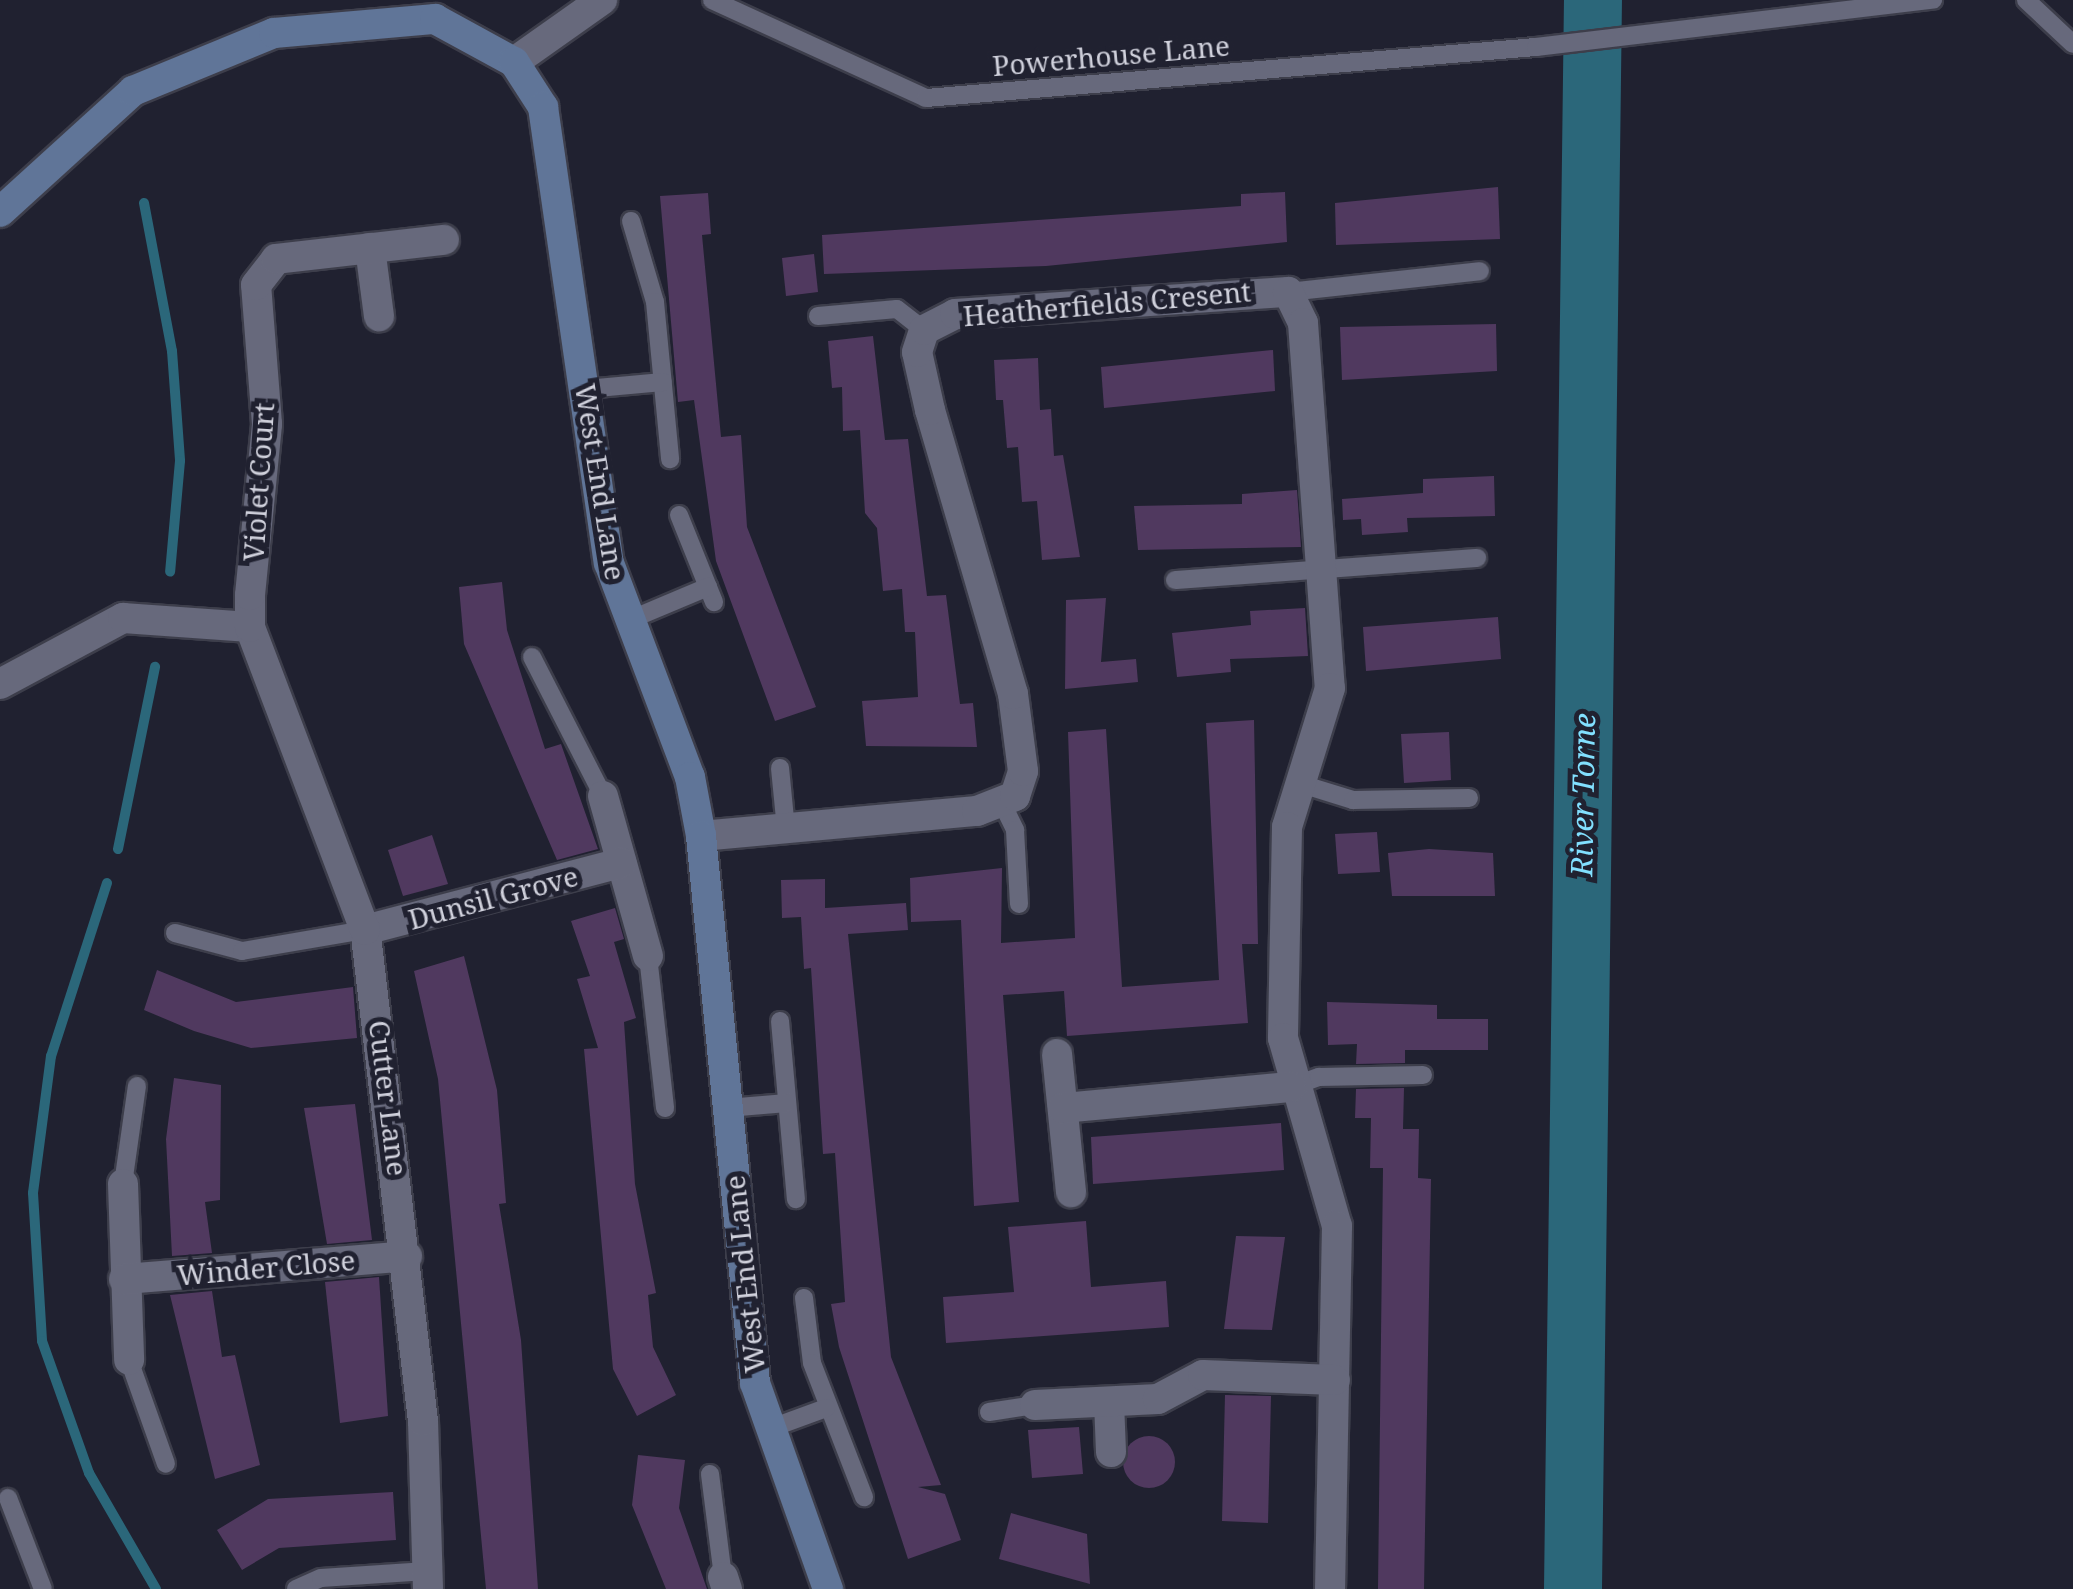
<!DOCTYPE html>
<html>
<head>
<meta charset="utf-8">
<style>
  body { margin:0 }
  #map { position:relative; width:2073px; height:1589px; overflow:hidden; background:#202130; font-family:"Noto Serif",serif }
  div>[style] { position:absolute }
  .stream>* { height:10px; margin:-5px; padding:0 5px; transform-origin:5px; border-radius:5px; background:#2b677a }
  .river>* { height:58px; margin:-29px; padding:0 29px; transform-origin:29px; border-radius:29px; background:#2b677a }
  .building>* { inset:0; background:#50395f }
  .round { border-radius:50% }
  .roads { filter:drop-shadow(2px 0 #3d3e4b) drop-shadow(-2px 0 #3d3e4b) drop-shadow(0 2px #3d3e4b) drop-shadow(0 -2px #3d3e4b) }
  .lane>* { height:18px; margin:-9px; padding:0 9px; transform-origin:9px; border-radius:9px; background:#67697c }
  .street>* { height:30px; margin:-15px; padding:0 15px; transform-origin:15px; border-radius:15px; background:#67697c }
  .secondary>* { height:30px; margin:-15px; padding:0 15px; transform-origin:15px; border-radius:15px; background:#607598 }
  span { translate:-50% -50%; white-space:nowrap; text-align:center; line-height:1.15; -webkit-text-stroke:10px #202130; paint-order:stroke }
  .street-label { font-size:28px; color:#d0d1dc }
  .water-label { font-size:30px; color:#82e0ff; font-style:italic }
</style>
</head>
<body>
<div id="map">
  <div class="stream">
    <i style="left:144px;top:203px;width:151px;rotate:79.3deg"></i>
    <i style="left:172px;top:351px;width:110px;rotate:85.8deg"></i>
    <i style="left:180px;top:461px;width:111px;rotate:95.1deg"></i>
    <i style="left:118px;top:849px;width:186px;rotate:-78.5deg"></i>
    <i style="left:107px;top:883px;width:182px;rotate:107.9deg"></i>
    <i style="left:51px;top:1056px;width:138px;rotate:97.5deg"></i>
    <i style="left:33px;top:1193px;width:148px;rotate:86.5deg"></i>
    <i style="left:42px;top:1341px;width:140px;rotate:70.4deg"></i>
    <i style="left:89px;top:1473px;width:134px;rotate:60deg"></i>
  </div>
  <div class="river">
    <i style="left:1573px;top:1589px;width:1589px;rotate:-89.28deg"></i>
  </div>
  <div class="building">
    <i style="clip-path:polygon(1498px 187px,1500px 239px,1336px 245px,1335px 203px)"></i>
    <i style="clip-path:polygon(1285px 192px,1287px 242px,1046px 266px,824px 274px,822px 235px,1241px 206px,1241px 194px)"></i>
    <i style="clip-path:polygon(708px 193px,711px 234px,702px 235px,721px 437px,741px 435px,747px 527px,816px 707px,775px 721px,716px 561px,694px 400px,678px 402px,660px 196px)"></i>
    <i style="clip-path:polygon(814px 254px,818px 292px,786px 296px,782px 258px)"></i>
    <i style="clip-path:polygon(1496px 324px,1497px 371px,1342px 380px,1340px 327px)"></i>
    <i style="clip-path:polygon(873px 336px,885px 440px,908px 439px,927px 596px,946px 595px,960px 704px,973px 703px,977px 747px,866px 746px,862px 701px,918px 697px,915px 632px,905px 632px,902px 589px,883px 591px,877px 528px,865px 513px,860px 430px,843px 431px,842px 387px,832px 388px,828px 341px)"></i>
    <i style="clip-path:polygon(1273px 350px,1275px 391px,1104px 408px,1101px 367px)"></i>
    <i style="clip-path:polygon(1038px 358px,1040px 410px,1051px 409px,1054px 456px,1063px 455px,1080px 557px,1042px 560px,1037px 501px,1022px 502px,1018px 447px,1007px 448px,1003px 400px,996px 400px,994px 360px)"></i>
    <i style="clip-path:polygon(1494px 476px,1495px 516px,1407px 518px,1408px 532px,1362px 535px,1361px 519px,1343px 520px,1342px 499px,1423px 493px,1423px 479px)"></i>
    <i style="clip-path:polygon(1297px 490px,1301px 547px,1138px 550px,1134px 506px,1242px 504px,1242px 494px)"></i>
    <i style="clip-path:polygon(502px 582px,507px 630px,545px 749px,561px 744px,598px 849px,557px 860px,464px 644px,459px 587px)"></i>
    <i style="clip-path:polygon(1106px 598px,1101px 662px,1136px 659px,1138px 682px,1065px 689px,1066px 600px)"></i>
    <i style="clip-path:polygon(1305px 608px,1308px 656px,1230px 659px,1231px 672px,1177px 677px,1172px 633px,1251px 625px,1250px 611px)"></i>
    <i style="clip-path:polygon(1498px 617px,1501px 659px,1366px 671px,1363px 627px)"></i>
    <i style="clip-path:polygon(1254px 720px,1258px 944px,1242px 944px,1248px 1023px,1067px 1036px,1064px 991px,1003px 995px,1019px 1202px,974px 1206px,961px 920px,911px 922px,910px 878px,1002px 868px,1001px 943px,1075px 938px,1068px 732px,1106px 729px,1122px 987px,1219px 980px,1206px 723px)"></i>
    <i style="clip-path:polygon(1449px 732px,1451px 780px,1404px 783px,1401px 734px)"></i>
    <i style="clip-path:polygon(1377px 832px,1380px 872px,1338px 874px,1335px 834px)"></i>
    <i style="clip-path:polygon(432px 835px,448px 884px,403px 896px,388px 850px)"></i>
    <i style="clip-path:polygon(1429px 849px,1493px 853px,1495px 896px,1392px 896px,1388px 853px)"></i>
    <i style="clip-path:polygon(825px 879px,825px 908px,906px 903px,908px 930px,848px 934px,891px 1357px,941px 1485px,918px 1487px,945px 1494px,961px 1540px,908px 1559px,839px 1347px,831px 1304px,845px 1302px,835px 1153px,823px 1154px,811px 968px,804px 969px,801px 917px,782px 918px,781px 880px)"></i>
    <i style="clip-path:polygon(615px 908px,624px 939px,614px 942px,636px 1018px,624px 1022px,635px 1184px,656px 1293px,648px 1295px,653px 1347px,676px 1395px,637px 1416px,613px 1369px,584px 1049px,598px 1048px,577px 979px,590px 976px,571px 921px)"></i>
    <i style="clip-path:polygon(464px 956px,497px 1090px,506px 1203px,499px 1204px,521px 1340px,538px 1589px,486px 1589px,438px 1079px,414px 971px)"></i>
    <i style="clip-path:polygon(157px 970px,236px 1002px,353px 987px,357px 1038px,251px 1048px,194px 1031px,144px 1010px)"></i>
    <i style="clip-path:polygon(1327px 1002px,1437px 1005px,1437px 1019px,1488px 1019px,1488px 1050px,1405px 1050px,1405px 1063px,1356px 1064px,1357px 1044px,1328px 1045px)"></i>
    <i style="clip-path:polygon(174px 1078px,221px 1085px,220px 1200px,205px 1202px,212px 1253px,172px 1256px,166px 1139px)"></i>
    <i style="clip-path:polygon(1404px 1088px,1403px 1129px,1419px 1129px,1418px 1178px,1431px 1179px,1424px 1589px,1378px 1589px,1383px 1168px,1370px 1168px,1371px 1118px,1355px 1118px,1356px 1089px)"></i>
    <i style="clip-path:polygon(355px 1104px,372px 1240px,327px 1244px,304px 1108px)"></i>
    <i style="clip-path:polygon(1281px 1123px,1284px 1170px,1093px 1184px,1091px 1137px)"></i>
    <i style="clip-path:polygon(1086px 1221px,1091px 1287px,1166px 1281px,1169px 1327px,946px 1343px,943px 1297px,1014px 1292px,1008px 1227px)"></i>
    <i style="clip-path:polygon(1236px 1236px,1285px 1237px,1272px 1330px,1224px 1329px)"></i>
    <i style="clip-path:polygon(379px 1277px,388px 1416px,340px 1423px,325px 1282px)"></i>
    <i style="clip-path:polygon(212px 1291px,222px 1357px,235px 1355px,260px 1465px,215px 1479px,170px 1295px)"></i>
    <i style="clip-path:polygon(1225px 1395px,1271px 1396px,1268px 1523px,1222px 1521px)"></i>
    <i style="clip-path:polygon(1079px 1427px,1083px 1474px,1032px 1478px,1028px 1430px)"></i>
    <i class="round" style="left:1123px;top:1436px;width:52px;height:52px"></i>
    <i style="clip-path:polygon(638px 1455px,685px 1460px,679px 1508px,707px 1589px,666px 1589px,632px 1505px)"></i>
    <i style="clip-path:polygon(393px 1492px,396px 1540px,279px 1548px,242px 1570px,217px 1530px,268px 1499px)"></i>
    <i style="clip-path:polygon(1011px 1513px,1087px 1534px,1090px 1584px,999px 1559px)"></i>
  </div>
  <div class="roads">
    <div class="lane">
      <i style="left:712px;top:0;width:235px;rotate:24.6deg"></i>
      <i style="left:926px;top:98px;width:612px;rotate:-4.78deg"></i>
      <i style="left:1536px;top:47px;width:400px;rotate:-6.8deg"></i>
      <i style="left:2026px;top:0;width:64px;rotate:43.1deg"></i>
      <i style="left:631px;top:221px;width:84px;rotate:73.5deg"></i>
      <i style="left:655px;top:302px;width:158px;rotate:84.5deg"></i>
      <i style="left:1288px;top:292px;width:193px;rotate:-6.2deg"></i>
      <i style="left:818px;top:316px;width:79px;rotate:-5.1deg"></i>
      <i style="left:897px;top:309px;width:34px;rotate:38deg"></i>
      <i style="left:586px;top:389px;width:77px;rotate:-5.2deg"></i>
      <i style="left:679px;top:515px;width:94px;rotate:68.1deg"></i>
      <i style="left:1175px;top:580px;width:303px;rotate:-4.2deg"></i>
      <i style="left:627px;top:621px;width:88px;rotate:-22.8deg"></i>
      <i style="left:532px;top:657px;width:156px;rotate:62.9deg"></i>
      <i style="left:780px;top:768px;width:61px;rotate:84.4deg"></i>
      <i style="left:1298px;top:783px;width:58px;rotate:17.2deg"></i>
      <i style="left:1353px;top:800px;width:116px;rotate:-1deg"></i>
      <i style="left:1003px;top:805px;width:28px;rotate:64deg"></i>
      <i style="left:1015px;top:830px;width:74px;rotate:86.9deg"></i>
      <i style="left:175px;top:933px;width:69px;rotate:15deg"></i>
      <i style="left:242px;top:951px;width:125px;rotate:-9.7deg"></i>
      <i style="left:648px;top:956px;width:153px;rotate:83.6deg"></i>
      <i style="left:780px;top:1021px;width:179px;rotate:84.9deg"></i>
      <i style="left:1291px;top:1087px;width:30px;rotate:-20deg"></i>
      <i style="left:1319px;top:1077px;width:104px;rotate:-1.1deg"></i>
      <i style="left:727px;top:1108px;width:60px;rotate:-4.8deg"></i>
      <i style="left:123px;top:1184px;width:99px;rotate:-81.9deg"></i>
      <i style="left:804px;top:1298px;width:65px;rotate:83deg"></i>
      <i style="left:812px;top:1363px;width:144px;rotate:68.8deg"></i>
      <i style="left:129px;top:1360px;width:110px;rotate:70.4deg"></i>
      <i style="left:989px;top:1412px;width:47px;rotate:-8.7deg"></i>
      <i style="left:766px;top:1430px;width:64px;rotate:-20.1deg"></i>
      <i style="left:710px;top:1474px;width:104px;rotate:82.8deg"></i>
      <i style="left:8px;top:1498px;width:97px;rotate:69deg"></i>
      <i style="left:296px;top:1589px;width:27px;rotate:-24deg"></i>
      <i style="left:321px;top:1578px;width:106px;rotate:-3.8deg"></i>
    </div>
    <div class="street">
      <i style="left:514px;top:62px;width:108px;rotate:-35.2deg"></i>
      <i style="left:370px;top:248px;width:69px;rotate:82.5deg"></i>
      <i style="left:0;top:684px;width:140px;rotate:-28.2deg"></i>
      <i style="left:123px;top:618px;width:127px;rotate:4.1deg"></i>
      <i style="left:603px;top:796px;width:166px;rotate:74.3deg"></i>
      <i style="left:701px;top:836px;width:277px;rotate:-5.2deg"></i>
      <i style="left:977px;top:811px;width:41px;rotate:-21.5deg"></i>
      <i style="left:1015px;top:796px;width:26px;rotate:-72deg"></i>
      <i style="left:1023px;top:771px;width:78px;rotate:-97.4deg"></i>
      <i style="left:1013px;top:694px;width:296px;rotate:-106.3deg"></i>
      <i style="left:930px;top:410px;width:59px;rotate:-102.6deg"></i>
      <i style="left:917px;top:352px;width:23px;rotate:-72deg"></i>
      <i style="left:924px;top:330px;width:35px;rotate:-27deg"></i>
      <i style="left:955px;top:314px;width:334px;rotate:-3.8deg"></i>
      <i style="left:1288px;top:292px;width:34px;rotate:64deg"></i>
      <i style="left:1303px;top:323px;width:366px;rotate:85.8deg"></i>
      <i style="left:1330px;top:688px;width:145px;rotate:107.2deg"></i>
      <i style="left:1287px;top:827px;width:211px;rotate:91.1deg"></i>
      <i style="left:1283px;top:1038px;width:196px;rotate:74deg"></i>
      <i style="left:1337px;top:1226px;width:363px;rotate:91.1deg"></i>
      <i style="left:365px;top:930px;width:265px;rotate:-14.7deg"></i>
      <i style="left:1057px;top:1054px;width:139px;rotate:84.2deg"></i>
      <i style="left:1063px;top:1108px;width:229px;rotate:-5.3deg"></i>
      <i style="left:123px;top:1184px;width:176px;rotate:88deg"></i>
      <i style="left:124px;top:1279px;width:284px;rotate:-4.6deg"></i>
      <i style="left:1109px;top:1402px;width:50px;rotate:87.7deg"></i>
      <i style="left:1035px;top:1405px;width:123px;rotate:-2.8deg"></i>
      <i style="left:1158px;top:1399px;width:51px;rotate:-28.1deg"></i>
      <i style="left:1203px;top:1375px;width:132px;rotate:2.2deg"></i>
      <i style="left:723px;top:1577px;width:13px;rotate:72deg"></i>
      <i style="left:428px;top:1589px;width:168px;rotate:-91.7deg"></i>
      <i style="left:423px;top:1421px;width:494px;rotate:-96.7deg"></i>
      <i style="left:365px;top:930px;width:324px;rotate:-110.8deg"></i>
      <i style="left:250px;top:627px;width:32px;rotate:-90deg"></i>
      <i style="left:250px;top:595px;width:172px;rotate:-84.3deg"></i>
      <i style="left:267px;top:424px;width:139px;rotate:-94.5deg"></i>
      <i style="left:256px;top:285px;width:33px;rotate:-52deg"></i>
      <i style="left:276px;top:259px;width:169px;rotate:-6.5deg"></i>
    </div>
    <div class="secondary">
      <i style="left:0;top:212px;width:180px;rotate:-42.3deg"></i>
      <i style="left:133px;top:91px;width:152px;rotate:-22.4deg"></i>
      <i style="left:274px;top:33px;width:162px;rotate:-5deg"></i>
      <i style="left:435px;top:19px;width:90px;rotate:28.6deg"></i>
      <i style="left:514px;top:62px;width:54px;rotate:57.2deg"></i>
      <i style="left:543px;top:107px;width:461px;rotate:81.8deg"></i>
      <i style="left:609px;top:563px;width:229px;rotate:69.3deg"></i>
      <i style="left:690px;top:777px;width:60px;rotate:79.4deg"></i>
      <i style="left:701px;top:836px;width:550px;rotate:84.36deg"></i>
      <i style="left:755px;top:1383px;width:219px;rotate:70.5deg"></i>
    </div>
  </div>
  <div class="street-label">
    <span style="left:1111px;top:55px;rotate:-5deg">Powerhouse Lane</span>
    <span style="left:1107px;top:303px;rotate:-5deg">Heatherfields Cresent</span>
    <span style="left:258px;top:482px;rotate:-86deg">Violet Court</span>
    <span style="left:601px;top:482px;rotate:81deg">West End Lane</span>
    <span style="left:493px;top:897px;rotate:-15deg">Dunsil Grove</span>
    <span style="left:389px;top:1098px;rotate:83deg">Cutter Lane</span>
    <span style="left:266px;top:1267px;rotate:-5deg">Winder Close</span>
    <span style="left:744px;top:1274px;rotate:-96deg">West End Lane</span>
  </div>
  <div class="water-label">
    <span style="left:1583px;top:795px;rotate:-89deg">River Torne</span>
  </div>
</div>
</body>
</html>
